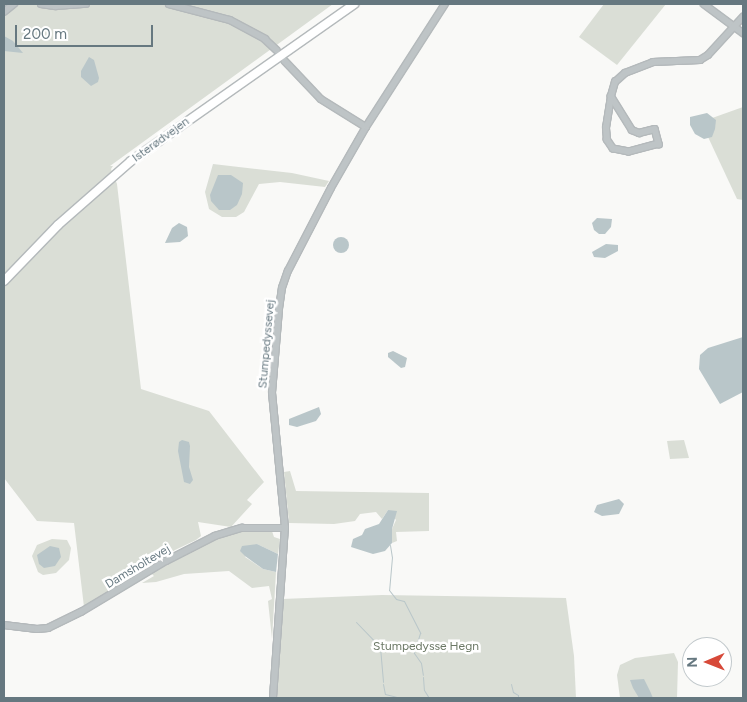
<!DOCTYPE html>
<html>
<head>
<meta charset="utf-8">
<style>
  body { margin:0 }
  #map { position:relative; width:747px; height:702px; overflow:hidden; background:#f9f9f7; font-family:Figtree,sans-serif }
  div>[style] { position:absolute }
  .green>* { inset:0; background:#daded6 }
  .water>* { inset:0; background:#b9c6c9 }
  .round { border-radius:50% }
  .stream>* { height:1px; margin:-0.5px; padding:0 0.5px; transform-origin:0.5px; border-radius:0.5px; background:#b9c6c9 }
  .roads { filter:drop-shadow(1px 0 #b4b9bb) drop-shadow(-1px 0 #b4b9bb) drop-shadow(0 1px #b4b9bb) drop-shadow(0 -1px #b4b9bb) }
  .minor>* { height:5.5px; margin:-2.75px; padding:0 2.75px; transform-origin:2.75px; border-radius:2.75px; background:#bec4c6 }
  .highway>* { height:8px; margin:-4px; padding:0 4px; transform-origin:4px; border-radius:4px; background:#fff }
  span { translate:-50% -50%; white-space:nowrap; text-align:center; line-height:1.15; -webkit-text-stroke:5px #fff; paint-order:stroke }
  .street-label { font-size:12px; color:#667880 }
  .park-label { font-size:12px; color:#6b7865 }
  .frame { position:absolute; inset:0; border:5px solid #667880; pointer-events:none }
  .north { position:absolute; left:682px; top:637px; width:50px; height:50px; box-sizing:border-box; background:#fff; border:1px solid #c2c9cc; border-radius:50%; rotate:269deg; font-size:14px; font-weight:700; line-height:20px; text-align:center; color:#667880 }
  .north::after { content:''; display:block; margin:auto; width:18px; height:22px; background:#d74939; clip-path:polygon(50% 0,100% 100%,50% 72%,0 100%) }
  .scale { position:absolute; left:15px; top:25px; width:138px; height:22px; box-sizing:border-box; border:2px solid #667880; border-top:0; padding-left:6px; font-size:15px; line-height:18px; white-space:nowrap; color:#667880; -webkit-text-stroke:4px #fff; paint-order:stroke }
</style>
</head>
<body>
<div id="map">
  <div class="green">
    <i style="clip-path:polygon(16px 4px,333px 4px,110px 166px,113px 166px,111px 169px,117px 184px,141px 389px,209px 411px,264px 482px,247px 500px,252px 504px,231px 527px,198px 522px,201px 536px,196px 540px,175px 550px,84px 607px,74px 523px,37px 521px,4px 478px,4px 13px)"></i>
    <i style="clip-path:polygon(604px 4px,666px 4px,617px 65px,579px 37px)"></i>
    <i style="clip-path:polygon(743px 107px,743px 200px,737px 199px,701px 122px)"></i>
    <i style="clip-path:polygon(213px 164px,292px 173px,329px 181px,325px 187px,280px 182px,259px 184px,244px 212px,236px 217px,222px 217px,209px 209px,205px 192px)"></i>
    <i style="clip-path:polygon(684px 440px,689px 458px,670px 459px,667px 441px)"></i>
    <i style="clip-path:polygon(290px 471px,296px 491px,429px 493px,429px 531px,396px 532px,397px 541px,392px 543px,392px 529px,396px 520px,388px 510px,382px 519px,376px 512px,360px 514px,355px 521px,334px 524px,289px 523px,284px 472px)"></i>
    <i style="clip-path:polygon(243px 530px,272px 531px,274px 537px,280px 539px,278px 554px,257px 544px,245px 557px,263px 569px,276px 572px,272px 639px,268px 601px,272px 599px,269px 586px,252px 588px,229px 571px,184px 574px,156px 582px,142px 583px,154px 576px,151px 573px,197px 547px)"></i>
    <i style="clip-path:polygon(52px 539px,67px 540px,71px 548px,69px 560px,56px 573px,43px 575px,38px 572px,32px 556px,37px 545px)"></i>
    <i style="clip-path:polygon(382px 595px,566px 598px,574px 656px,576px 698px,276px 698px,282px 599px)"></i>
    <i style="clip-path:polygon(674px 653px,678px 662px,677px 698px,620px 698px,617px 675px,620px 665px,635px 658px)"></i>
  </div>
  <div class="water">
    <i style="clip-path:polygon(4px 36px,13px 41px,23px 53px,4px 51px)"></i>
    <i style="clip-path:polygon(89px 57px,94px 60px,99px 78px,98px 82px,91px 86px,81px 77px,81px 71px)"></i>
    <i style="clip-path:polygon(707px 113px,716px 120px,715px 129px,712px 137px,704px 139px,695px 134px,690px 125px,690px 117px)"></i>
    <i style="clip-path:polygon(218px 175px,231px 175px,243px 183px,242px 194px,237px 205px,230px 210px,219px 210px,211px 201px,210px 195px)"></i>
    <i style="clip-path:polygon(597px 218px,612px 219px,611px 227px,605px 234px,599px 234px,594px 230px,592px 223px)"></i>
    <i style="clip-path:polygon(179px 223px,187px 227px,188px 236px,180px 242px,165px 243px,172px 228px)"></i>
    <i class="round" style="left:333px;top:237px;width:16px;height:16px"></i>
    <i style="clip-path:polygon(606px 244px,618px 245px,618px 251px,605px 258px,594px 257px,592px 252px)"></i>
    <i style="clip-path:polygon(743px 337px,743px 392px,720px 404px,699px 369px,700px 355px,708px 348px)"></i>
    <i style="clip-path:polygon(393px 351px,407px 358px,405px 367px,401px 368px,388px 357px,388px 353px)"></i>
    <i style="clip-path:polygon(319px 407px,321px 414px,316px 421px,297px 427px,289px 425px,289px 419px)"></i>
    <i style="clip-path:polygon(182px 440px,189px 442px,190px 446px,189px 467px,193px 480px,190px 484px,184px 482px,178px 451px,179px 442px)"></i>
    <i style="clip-path:polygon(619px 499px,624px 504px,619px 514px,602px 516px,594px 512px,597px 505px)"></i>
    <i style="clip-path:polygon(388px 510px,397px 511px,392px 529px,392px 543px,385px 551px,373px 554px,351px 547px,353px 539px,362px 535px,365px 529px,379px 524px)"></i>
    <i style="clip-path:polygon(257px 544px,278px 554px,276px 572px,263px 569px,245px 556px,240px 551px,242px 546px)"></i>
    <i style="clip-path:polygon(50px 546px,59px 548px,61px 557px,55px 566px,44px 568px,39px 564px,37px 555px)"></i>
    <i style="clip-path:polygon(644px 679px,650px 691px,653px 698px,639px 698px,633px 688px,630px 680px)"></i>
  </div>
  <div class="stream">
    <i style="left:390px;top:545px;width:12px;rotate:81deg"></i>
    <i style="left:392px;top:557px;width:33px;rotate:95deg"></i>
    <i style="left:389px;top:590px;width:11px;rotate:52deg"></i>
    <i style="left:396px;top:599px;width:8px;rotate:14deg"></i>
    <i style="left:404px;top:601px;width:36px;rotate:63deg"></i>
    <i style="left:420px;top:633px;width:21px;rotate:107deg"></i>
    <i style="left:414px;top:653px;width:12px;rotate:55deg"></i>
    <i style="left:421px;top:663px;width:12px;rotate:81deg"></i>
    <i style="left:356px;top:622px;width:35px;rotate:46deg"></i>
    <i style="left:380px;top:647px;width:35px;rotate:85deg"></i>
    <i style="left:423px;top:677px;width:13px;rotate:86deg"></i>
    <i style="left:424px;top:690px;width:9px;rotate:58deg"></i>
    <i style="left:383px;top:684px;width:10px;rotate:79deg"></i>
    <i style="left:385px;top:694px;width:16px;rotate:14deg"></i>
    <i style="left:511px;top:684px;width:8px;rotate:76deg"></i>
    <i style="left:513px;top:692px;width:6px;rotate:31deg"></i>
    <i style="left:518px;top:695px;width:3px;rotate:90deg"></i>
    <i style="left:415px;top:698px;width:10px"></i>
  </div>
  <div class="roads">
    <div class="minor">
      <i style="left:41px;top:4px;width:15px;rotate:8deg"></i>
      <i style="left:56px;top:6px;width:30px;rotate:-4deg"></i>
      <i style="left:169px;top:4px;width:63px;rotate:14.7deg"></i>
      <i style="left:230px;top:20px;width:40px;rotate:28deg"></i>
      <i style="left:265px;top:39px;width:16px;rotate:43deg"></i>
      <i style="left:704px;top:4px;width:49px;rotate:36.6deg"></i>
      <i style="left:4px;top:12px;width:13px;rotate:-39deg"></i>
      <i style="left:285px;top:61px;width:52px;rotate:46.5deg"></i>
      <i style="left:321px;top:99px;width:53px;rotate:31.9deg"></i>
      <i style="left:611px;top:96px;width:40px;rotate:58deg"></i>
      <i style="left:632px;top:130px;width:8px;rotate:23deg"></i>
      <i style="left:639px;top:133px;width:16px;rotate:-14deg"></i>
      <i style="left:655px;top:129px;width:16px;rotate:75deg"></i>
      <i style="left:659px;top:144px;width:31px;rotate:165deg"></i>
      <i style="left:629px;top:152px;width:16px;rotate:-169deg"></i>
      <i style="left:613px;top:149px;width:11px;rotate:-124deg"></i>
      <i style="left:607px;top:140px;width:12px;rotate:-95deg"></i>
      <i style="left:606px;top:128px;width:32px;rotate:-81deg"></i>
      <i style="left:611px;top:96px;width:15px;rotate:-74deg"></i>
      <i style="left:615px;top:82px;width:13px;rotate:-42deg"></i>
      <i style="left:625px;top:73px;width:30px;rotate:-21deg"></i>
      <i style="left:653px;top:62px;width:47px;rotate:-2.4deg"></i>
      <i style="left:700px;top:60px;width:9px;rotate:-32deg"></i>
      <i style="left:708px;top:55px;width:52px;rotate:-47.4deg"></i>
      <i style="left:4px;top:625px;width:33px;rotate:7deg"></i>
      <i style="left:37px;top:629px;width:11px;rotate:-5deg"></i>
      <i style="left:48px;top:628px;width:37px;rotate:-26deg"></i>
      <i style="left:81px;top:612px;width:99px;rotate:-31deg"></i>
      <i style="left:166px;top:561px;width:55px;rotate:-27deg"></i>
      <i style="left:215px;top:536px;width:28px;rotate:-17deg"></i>
      <i style="left:242px;top:528px;width:43px"></i>
      <i style="left:273px;top:698px;width:170px;rotate:-86deg"></i>
      <i style="left:285px;top:528px;width:136px;rotate:-95.5deg"></i>
      <i style="left:272px;top:393px;width:84px;rotate:-85.2deg"></i>
      <i style="left:279px;top:309px;width:21px;rotate:-82deg"></i>
      <i style="left:282px;top:288px;width:18px;rotate:-71deg"></i>
      <i style="left:288px;top:271px;width:93px;rotate:-62.6deg"></i>
      <i style="left:331px;top:188px;width:70px;rotate:-60.2deg"></i>
      <i style="left:366px;top:127px;width:146px;rotate:-57.3deg"></i>
    </div>
    <div class="highway">
      <i style="left:4px;top:281px;width:78px;rotate:-46deg"></i>
      <i style="left:58px;top:225px;width:97px;rotate:-41.2deg"></i>
      <i style="left:131px;top:161px;width:273px;rotate:-35.1deg"></i>
    </div>
  </div>
  <div class="street-label">
    <span style="left:161px;top:140px;rotate:-36deg">Isterødvejen</span>
    <span style="left:267px;top:344px;rotate:-85deg">Stumpedyssevej</span>
    <span style="left:138px;top:567px;rotate:-31deg">Damsholtevej</span>
  </div>
  <div class="park-label">
    <span style="left:426px;top:647px">Stumpedysse Hegn</span>
  </div>
  <div class="frame"></div>
  <div class="north">N</div>
  <div class="scale">200 m</div>
</div>
</body>
</html>
